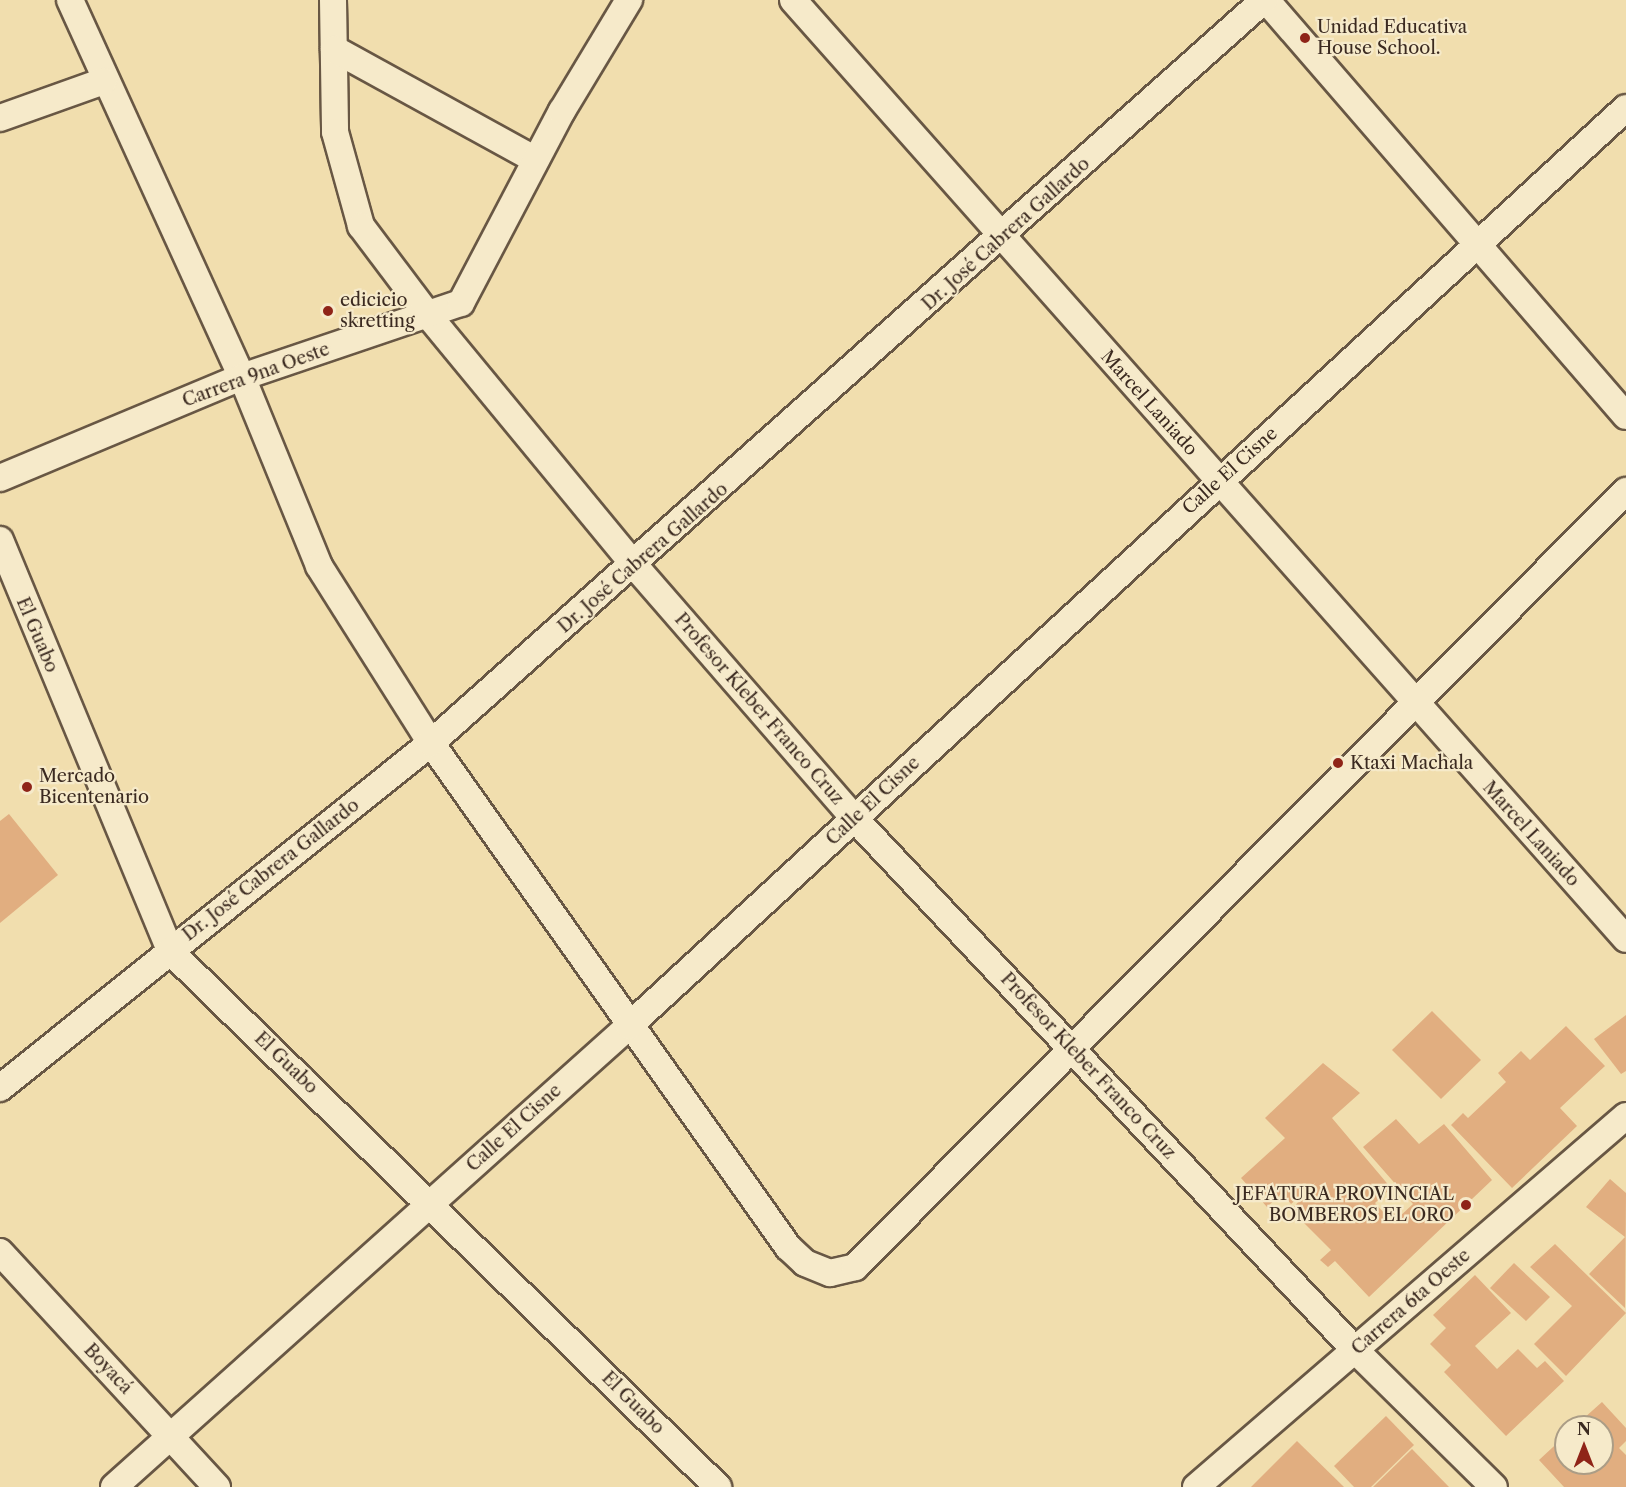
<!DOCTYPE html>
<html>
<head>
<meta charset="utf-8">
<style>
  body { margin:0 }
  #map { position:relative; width:1626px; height:1487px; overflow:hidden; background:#f1deae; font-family:"Libre Caslon Text",serif }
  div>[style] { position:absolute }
  .building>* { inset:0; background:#e1ae80 }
  .roads { filter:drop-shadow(2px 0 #685744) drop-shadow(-2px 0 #685744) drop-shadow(0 2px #685744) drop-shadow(0 -2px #685744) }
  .minor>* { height:26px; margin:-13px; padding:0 13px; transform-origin:13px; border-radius:13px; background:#f6eaca }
  .dots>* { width:16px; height:16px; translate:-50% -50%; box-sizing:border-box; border:3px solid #f6eaca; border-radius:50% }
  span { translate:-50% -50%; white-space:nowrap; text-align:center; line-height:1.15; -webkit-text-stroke:4.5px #f6eaca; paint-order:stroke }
  .poi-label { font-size:18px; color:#3b2a20 }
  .left { translate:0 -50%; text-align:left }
  .right { translate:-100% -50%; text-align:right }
  .street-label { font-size:18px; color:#3b2a20 }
  .north { position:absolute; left:1554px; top:1415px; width:60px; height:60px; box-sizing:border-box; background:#f6eaca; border:2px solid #ab9d86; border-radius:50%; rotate:0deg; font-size:16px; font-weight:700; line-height:24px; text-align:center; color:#3b2a20 }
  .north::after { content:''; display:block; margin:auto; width:21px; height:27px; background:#8f2418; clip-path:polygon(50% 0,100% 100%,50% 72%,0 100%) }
</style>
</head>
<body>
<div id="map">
  <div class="building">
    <i style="clip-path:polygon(9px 814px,58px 875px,0 923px,0 821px)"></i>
    <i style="clip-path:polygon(1432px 1011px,1481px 1060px,1441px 1099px,1392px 1050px)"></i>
    <i style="clip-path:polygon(1626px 1015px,1626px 1071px,1621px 1074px,1594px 1039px)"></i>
    <i style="clip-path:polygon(1566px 1026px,1605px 1066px,1560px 1108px,1577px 1126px,1512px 1188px,1451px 1125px,1463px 1113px,1468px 1118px,1506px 1082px,1498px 1073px,1521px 1051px,1530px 1060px)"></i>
    <i style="clip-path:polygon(1323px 1063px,1360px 1093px,1332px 1118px,1391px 1188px,1375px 1203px,1385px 1214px,1391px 1210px,1398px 1218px,1413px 1204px,1363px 1147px,1396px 1119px,1419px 1144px,1444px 1124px,1492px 1180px,1369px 1297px,1335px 1261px,1328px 1267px,1320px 1260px,1331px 1250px,1291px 1210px,1316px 1182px,1291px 1204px,1282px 1193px,1267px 1207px,1241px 1178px,1285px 1138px,1265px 1118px)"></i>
    <i style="clip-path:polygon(1610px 1179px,1626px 1193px,1625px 1308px,1589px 1274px,1625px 1237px,1586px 1207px)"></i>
    <i style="clip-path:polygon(1555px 1244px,1626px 1313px,1566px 1376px,1534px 1344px,1572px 1306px,1530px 1267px)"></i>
    <i style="clip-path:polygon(1514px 1263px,1550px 1297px,1526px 1321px,1490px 1288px)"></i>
    <i style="clip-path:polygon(1475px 1275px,1511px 1313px,1475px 1346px,1497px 1369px,1518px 1349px,1537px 1368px,1545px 1361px,1564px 1381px,1506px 1436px,1444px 1372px,1451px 1365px,1430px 1344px,1446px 1328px,1433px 1315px)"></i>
    <i style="clip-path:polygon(1602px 1402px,1626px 1428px,1626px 1441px,1619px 1448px,1626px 1455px,1626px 1487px,1564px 1487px,1539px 1460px,1566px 1435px,1566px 1463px,1602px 1463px,1602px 1427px,1574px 1427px)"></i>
    <i style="clip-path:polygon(1386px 1416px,1414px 1445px,1371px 1487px,1354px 1487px,1334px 1466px)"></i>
    <i style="clip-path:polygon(1297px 1441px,1344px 1487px,1251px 1487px)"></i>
    <i style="clip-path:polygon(1412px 1449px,1449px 1487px,1373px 1487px)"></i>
  </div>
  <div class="roads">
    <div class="minor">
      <i style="left:70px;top:0;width:414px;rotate:65.5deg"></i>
      <i style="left:242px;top:377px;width:204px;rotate:67.8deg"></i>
      <i style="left:319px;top:566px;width:209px;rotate:57.7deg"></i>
      <i style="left:431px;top:743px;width:618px;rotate:54.69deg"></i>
      <i style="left:788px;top:1247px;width:23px;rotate:43deg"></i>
      <i style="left:805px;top:1263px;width:27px;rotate:22deg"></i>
      <i style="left:830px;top:1273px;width:26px;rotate:-13deg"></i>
      <i style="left:855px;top:1267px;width:1094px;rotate:-45.19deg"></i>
      <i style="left:333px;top:0;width:132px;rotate:89.1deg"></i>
      <i style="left:335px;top:132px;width:98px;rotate:74.5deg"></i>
      <i style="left:361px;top:226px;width:111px;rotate:53deg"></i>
      <i style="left:428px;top:315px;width:325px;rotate:50.5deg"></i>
      <i style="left:635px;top:566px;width:335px;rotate:49deg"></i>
      <i style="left:855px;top:819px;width:729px;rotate:46.72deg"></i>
      <i style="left:1355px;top:1350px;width:195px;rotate:44.6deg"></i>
      <i style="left:793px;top:0;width:1255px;rotate:48.42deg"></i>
      <i style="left:1266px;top:0;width:550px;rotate:49.13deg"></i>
      <i style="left:334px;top:49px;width:230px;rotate:28.8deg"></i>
      <i style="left:0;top:118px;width:110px;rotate:-19.6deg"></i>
      <i style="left:0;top:478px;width:262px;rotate:-22.7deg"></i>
      <i style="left:242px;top:377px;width:231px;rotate:-18.7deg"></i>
      <i style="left:461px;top:303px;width:217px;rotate:-62.3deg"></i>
      <i style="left:562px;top:111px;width:130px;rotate:-58.9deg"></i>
      <i style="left:0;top:540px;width:445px;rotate:67.5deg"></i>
      <i style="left:170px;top:951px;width:767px;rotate:44.37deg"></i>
      <i style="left:0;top:1088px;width:552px;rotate:-38.68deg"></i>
      <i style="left:431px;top:743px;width:1116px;rotate:-41.73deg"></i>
      <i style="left:0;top:1252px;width:320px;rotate:47.3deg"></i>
      <i style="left:114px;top:1487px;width:691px;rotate:-41.83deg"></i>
      <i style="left:629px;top:1026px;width:1355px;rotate:-42.64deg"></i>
      <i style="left:1196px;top:1487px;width:568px;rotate:-40.79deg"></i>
    </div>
  </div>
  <div class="dots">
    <i style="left:1305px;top:38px;background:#8f2418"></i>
    <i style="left:328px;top:311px;background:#8f2418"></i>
    <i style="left:1338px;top:763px;background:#8f2418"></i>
    <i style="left:27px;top:787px;background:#8f2418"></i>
    <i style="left:1466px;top:1205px;background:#8f2418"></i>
  </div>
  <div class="poi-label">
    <span class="left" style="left:1317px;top:38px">Unidad Educativa<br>House School.</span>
    <span class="left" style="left:340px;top:311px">edicicio<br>skretting</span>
    <span class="left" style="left:1350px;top:763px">Ktaxi Machala</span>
    <span class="left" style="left:39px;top:787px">Mercado<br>Bicentenario</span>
    <span class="right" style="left:1454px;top:1205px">JEFATURA PROVINCIAL<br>BOMBEROS EL ORO</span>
  </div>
  <div class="street-label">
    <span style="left:1006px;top:234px;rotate:-42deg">Dr. José Cabrera Gallardo</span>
    <span style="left:256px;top:375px;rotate:-20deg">Carrera 9na Oeste</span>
    <span style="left:1149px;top:403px;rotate:48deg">Marcel Laniado</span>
    <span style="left:1230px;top:471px;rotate:-42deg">Calle El Cisne</span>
    <span style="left:643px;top:558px;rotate:-41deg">Dr. José Cabrera Gallardo</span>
    <span style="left:37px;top:635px;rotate:67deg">El Guabo</span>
    <span style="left:759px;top:709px;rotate:49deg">Profesor Kleber Franco Cruz</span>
    <span style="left:873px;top:801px;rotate:-43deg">Calle El Cisne</span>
    <span style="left:1531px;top:834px;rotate:48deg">Marcel Laniado</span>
    <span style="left:271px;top:870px;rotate:-38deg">Dr. José Cabrera Gallardo</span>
    <span style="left:286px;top:1063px;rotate:44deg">El Guabo</span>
    <span style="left:1088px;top:1066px;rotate:47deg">Profesor Kleber Franco Cruz</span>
    <span style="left:514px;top:1128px;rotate:-42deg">Calle El Cisne</span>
    <span style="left:1411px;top:1302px;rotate:-41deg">Carrera 6ta Oeste</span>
    <span style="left:108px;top:1369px;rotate:47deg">Boyacá</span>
    <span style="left:633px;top:1403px;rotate:45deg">El Guabo</span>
  </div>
  <div class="north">N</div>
</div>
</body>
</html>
